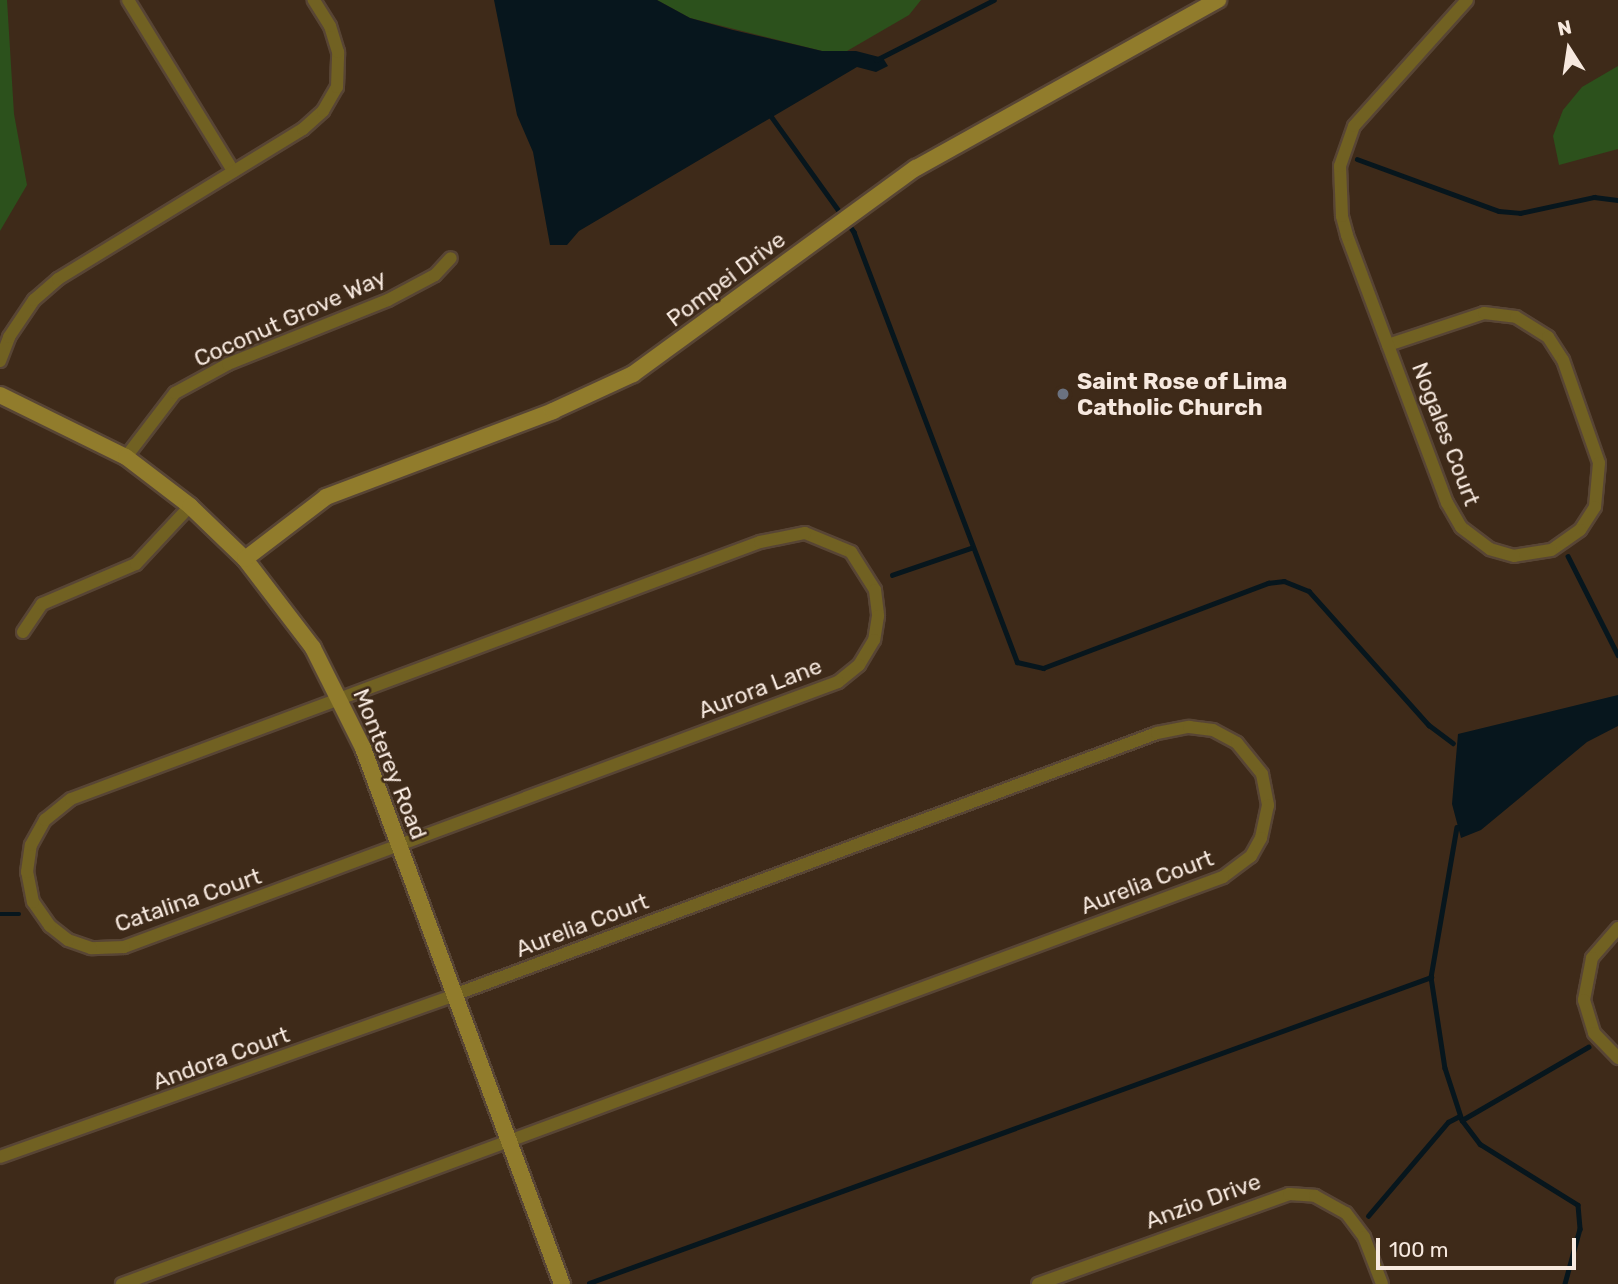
<!DOCTYPE html>
<html>
<head>
<meta charset="utf-8">
<style>
  body { margin:0 }
  #map { position:relative; width:1618px; height:1284px; overflow:hidden; background:#3e2a19; font-family:Rubik,sans-serif }
  div>[style] { position:absolute }
  .green>* { inset:0; background:#2c511c }
  .water>* { inset:0; background:#07161d }
  .stream>* { height:4.5px; margin:-2.25px; padding:0 2.25px; transform-origin:2.25px; border-radius:2.25px; background:#07161d }
  .roads { filter:drop-shadow(2px 0 #584535) drop-shadow(-2px 0 #584535) drop-shadow(0 2px #584535) drop-shadow(0 -2px #584535) }
  .street>* { height:12px; margin:-6px; padding:0 6px; transform-origin:6px; border-radius:6px; background:#716122 }
  .secondary>* { height:16px; margin:-8px; padding:0 8px; transform-origin:8px; border-radius:8px; background:#917c2c }
  .dots>* { width:19px; height:19px; translate:-50% -50%; box-sizing:border-box; border:4px solid #3e2a19; border-radius:50% }
  span { translate:-50% -50%; white-space:nowrap; text-align:center; line-height:1.15; -webkit-text-stroke:5px #3e2a19; paint-order:stroke }
  .street-label { font-size:23px; color:#f7e9df }
  .poi-label { font-size:23px; color:#f7e9df; font-weight:700 }
  .left { translate:0 -50%; text-align:left }
  .north { position:absolute; left:1534px; top:14px; width:70px; height:70px; -webkit-text-stroke:5px #3e2a19; paint-order:stroke; rotate:348deg; font-size:19px; font-weight:700; line-height:28px; text-align:center; color:#f7e9df }
  .north::after { content:''; display:block; margin:auto; width:24px; height:32px; background:#f7e9df; clip-path:polygon(50% 0,100% 100%,50% 72%,0 100%) }
  .scale { position:absolute; left:1376px; top:1238px; width:200px; height:32px; box-sizing:border-box; border:4px solid #f7e9df; border-top:0; padding-left:9px; font-size:21px; line-height:24px; white-space:nowrap; color:#f7e9df; -webkit-text-stroke:5px #3e2a19; paint-order:stroke }
</style>
</head>
<body>
<div id="map">
  <div class="green">
    <i style="clip-path:polygon(0 0,7px 0,14px 114px,27px 185px,0 231px)"></i>
    <i style="clip-path:polygon(657px 0,921px 0,909px 15px,847px 51px,822px 51px,690px 18px)"></i>
    <i style="clip-path:polygon(1618px 66px,1618px 149px,1559px 165px,1553px 136px,1563px 110px,1582px 87px)"></i>
  </div>
  <div class="water">
    <i style="clip-path:polygon(494px 0,657px 0,690px 18px,733px 30px,822px 51px,856px 51px,883px 58px,888px 66px,876px 72px,857px 67px,579px 231px,567px 245px,550px 245px,533px 152px,517px 115px)"></i>
    <i style="clip-path:polygon(1618px 695px,1618px 726px,1587px 742px,1481px 830px,1461px 838px,1452px 804px,1458px 734px)"></i>
  </div>
  <div class="stream">
    <i style="left:876px;top:60px;width:132px;rotate:-27deg"></i>
    <i style="left:771px;top:116px;width:143px;rotate:54.4deg"></i>
    <i style="left:854px;top:232px;width:460px;rotate:69.2deg"></i>
    <i style="left:1017px;top:662px;width:27px;rotate:13deg"></i>
    <i style="left:1043px;top:668px;width:241px;rotate:-20.7deg"></i>
    <i style="left:1268px;top:583px;width:16px;rotate:-7deg"></i>
    <i style="left:1284px;top:581px;width:27px;rotate:22deg"></i>
    <i style="left:1309px;top:591px;width:180px;rotate:48.2deg"></i>
    <i style="left:1429px;top:725px;width:30px;rotate:37deg"></i>
    <i style="left:1357px;top:159px;width:151px;rotate:20.1deg"></i>
    <i style="left:1499px;top:211px;width:21px;rotate:5deg"></i>
    <i style="left:1520px;top:213px;width:76px;rotate:-12.2deg"></i>
    <i style="left:1594px;top:197px;width:24px;rotate:7deg"></i>
    <i style="left:1568px;top:556px;width:111px;rotate:63.2deg"></i>
    <i style="left:892px;top:575px;width:83px;rotate:-18.9deg"></i>
    <i style="left:1457px;top:827px;width:152px;rotate:99.8deg"></i>
    <i style="left:1431px;top:977px;width:92px;rotate:81.3deg"></i>
    <i style="left:1445px;top:1068px;width:55px;rotate:71.9deg"></i>
    <i style="left:1462px;top:1120px;width:30px;rotate:53deg"></i>
    <i style="left:1480px;top:1144px;width:115px;rotate:31.9deg"></i>
    <i style="left:1578px;top:1205px;width:24px;rotate:85deg"></i>
    <i style="left:1580px;top:1229px;width:57px;rotate:105.3deg"></i>
    <i style="left:0;top:914px;width:19px"></i>
    <i style="left:1462px;top:1120px;width:146px;rotate:-30.1deg"></i>
    <i style="left:1368px;top:1216px;width:123px;rotate:-49.6deg"></i>
    <i style="left:1448px;top:1122px;width:13px;rotate:-27deg"></i>
    <i style="left:589px;top:1283px;width:896px;rotate:-19.97deg"></i>
  </div>
  <div class="roads">
    <div class="street">
      <i style="left:128px;top:0;width:201px;rotate:58.4deg"></i>
      <i style="left:1388px;top:345px;width:101px;rotate:-18.4deg"></i>
      <i style="left:1484px;top:313px;width:32px;rotate:7deg"></i>
      <i style="left:1516px;top:317px;width:38px;rotate:32deg"></i>
      <i style="left:1548px;top:337px;width:27px;rotate:57deg"></i>
      <i style="left:1563px;top:360px;width:109px;rotate:70.7deg"></i>
      <i style="left:1599px;top:463px;width:44px;rotate:95.2deg"></i>
      <i style="left:1595px;top:507px;width:27px;rotate:123deg"></i>
      <i style="left:1580px;top:530px;width:35px;rotate:145deg"></i>
      <i style="left:1551px;top:550px;width:37px;rotate:171deg"></i>
      <i style="left:1514px;top:556px;width:25px;rotate:-164deg"></i>
      <i style="left:1490px;top:549px;width:36px;rotate:-143deg"></i>
      <i style="left:1461px;top:527px;width:28px;rotate:-120deg"></i>
      <i style="left:1447px;top:503px;width:286px;rotate:-110.5deg"></i>
      <i style="left:1347px;top:235px;width:20px;rotate:-105deg"></i>
      <i style="left:1342px;top:216px;width:50px;rotate:-92.3deg"></i>
      <i style="left:1340px;top:166px;width:42px;rotate:-70.7deg"></i>
      <i style="left:1354px;top:126px;width:169px;rotate:-48.1deg"></i>
      <i style="left:0;top:361px;width:26px;rotate:-69deg"></i>
      <i style="left:9px;top:337px;width:45px;rotate:-56deg"></i>
      <i style="left:34px;top:300px;width:32px;rotate:-41deg"></i>
      <i style="left:58px;top:279px;width:287px;rotate:-31.5deg"></i>
      <i style="left:303px;top:129px;width:27px;rotate:-42deg"></i>
      <i style="left:323px;top:111px;width:28px;rotate:-60deg"></i>
      <i style="left:337px;top:87px;width:35px;rotate:-88deg"></i>
      <i style="left:338px;top:52px;width:27px;rotate:-107deg"></i>
      <i style="left:330px;top:26px;width:31px;rotate:-122deg"></i>
      <i style="left:126px;top:457px;width:81px;rotate:-52.6deg"></i>
      <i style="left:175px;top:393px;width:60px;rotate:-28.7deg"></i>
      <i style="left:228px;top:364px;width:172px;rotate:-21.8deg"></i>
      <i style="left:388px;top:300px;width:53px;rotate:-28deg"></i>
      <i style="left:435px;top:275px;width:23px;rotate:-47deg"></i>
      <i style="left:805px;top:533px;width:50px;rotate:22.4deg"></i>
      <i style="left:851px;top:552px;width:45px;rotate:57.7deg"></i>
      <i style="left:875px;top:590px;width:26px;rotate:83deg"></i>
      <i style="left:878px;top:616px;width:24px;rotate:99deg"></i>
      <i style="left:874px;top:640px;width:29px;rotate:121deg"></i>
      <i style="left:859px;top:665px;width:27px;rotate:141deg"></i>
      <i style="left:838px;top:682px;width:762px;rotate:159.64deg"></i>
      <i style="left:124px;top:947px;width:33px;rotate:178deg"></i>
      <i style="left:91px;top:948px;width:24px;rotate:-161deg"></i>
      <i style="left:68px;top:940px;width:23px;rotate:-142deg"></i>
      <i style="left:50px;top:926px;width:29px;rotate:-125deg"></i>
      <i style="left:33px;top:902px;width:31px;rotate:-101deg"></i>
      <i style="left:27px;top:872px;width:27px;rotate:-82deg"></i>
      <i style="left:31px;top:845px;width:29px;rotate:-61deg"></i>
      <i style="left:45px;top:820px;width:33px;rotate:-39deg"></i>
      <i style="left:71px;top:799px;width:735px;rotate:-20.46deg"></i>
      <i style="left:760px;top:542px;width:46px;rotate:-11.3deg"></i>
      <i style="left:23px;top:632px;width:34px;rotate:-56deg"></i>
      <i style="left:42px;top:604px;width:102px;rotate:-23.1deg"></i>
      <i style="left:136px;top:564px;width:79px;rotate:-47deg"></i>
      <i style="left:1618px;top:928px;width:40px;rotate:131deg"></i>
      <i style="left:1592px;top:958px;width:43px;rotate:100.8deg"></i>
      <i style="left:1584px;top:1000px;width:34px;rotate:73deg"></i>
      <i style="left:1594px;top:1033px;width:35px;rotate:46deg"></i>
      <i style="left:0;top:1157px;width:482px;rotate:-19.6deg"></i>
      <i style="left:454px;top:995px;width:750px;rotate:-20.44deg"></i>
      <i style="left:1157px;top:733px;width:33px;rotate:-11deg"></i>
      <i style="left:1189px;top:727px;width:24px;rotate:7deg"></i>
      <i style="left:1213px;top:730px;width:27px;rotate:28deg"></i>
      <i style="left:1237px;top:743px;width:40px;rotate:51deg"></i>
      <i style="left:1262px;top:774px;width:32px;rotate:79deg"></i>
      <i style="left:1268px;top:805px;width:34px;rotate:102deg"></i>
      <i style="left:1261px;top:838px;width:21px;rotate:119deg"></i>
      <i style="left:1251px;top:856px;width:35px;rotate:143deg"></i>
      <i style="left:1223px;top:877px;width:1174px;rotate:159.71deg"></i>
      <i style="left:1038px;top:1284px;width:267px;rotate:-19.7deg"></i>
      <i style="left:1289px;top:1194px;width:26px;rotate:4deg"></i>
      <i style="left:1315px;top:1196px;width:35px;rotate:29deg"></i>
      <i style="left:1346px;top:1213px;width:30px;rotate:53deg"></i>
      <i style="left:1364px;top:1237px;width:50px;rotate:69deg"></i>
    </div>
    <div class="secondary">
      <i style="left:0;top:395px;width:140px;rotate:26.2deg"></i>
      <i style="left:126px;top:457px;width:81px;rotate:37.4deg"></i>
      <i style="left:190px;top:506px;width:76px;rotate:43.9deg"></i>
      <i style="left:245px;top:559px;width:112px;rotate:52.6deg"></i>
      <i style="left:313px;top:648px;width:112px;rotate:63.4deg"></i>
      <i style="left:363px;top:748px;width:572px;rotate:69.63deg"></i>
      <i style="left:245px;top:559px;width:102px;rotate:-37.4deg"></i>
      <i style="left:326px;top:497px;width:243px;rotate:-20.7deg"></i>
      <i style="left:553px;top:411px;width:88px;rotate:-24.8deg"></i>
      <i style="left:633px;top:374px;width:350px;rotate:-36.1deg"></i>
      <i style="left:916px;top:168px;width:346px;rotate:-29.1deg"></i>
    </div>
  </div>
  <div class="dots">
    <i style="left:1063px;top:394px;background:#6b7280"></i>
  </div>
  <div class="street-label">
    <span style="left:726px;top:279px;rotate:-37deg">Pompei Drive</span>
    <span style="left:290px;top:318px;rotate:-24deg">Coconut Grove Way</span>
    <span style="left:1446px;top:434px;rotate:69deg">Nogales Court</span>
    <span style="left:760px;top:688px;rotate:-21deg">Aurora Lane</span>
    <span style="left:390px;top:764px;rotate:68deg">Monterey Road</span>
    <span style="left:1147px;top:882px;rotate:-21deg">Aurelia Court</span>
    <span style="left:188px;top:900px;rotate:-19deg">Catalina Court</span>
    <span style="left:582px;top:925px;rotate:-21deg">Aurelia Court</span>
    <span style="left:221px;top:1058px;rotate:-20deg">Andora Court</span>
    <span style="left:1203px;top:1201px;rotate:-20deg">Anzio Drive</span>
  </div>
  <div class="poi-label">
    <span class="left" style="left:1077px;top:394px">Saint Rose of Lima<br>Catholic Church</span>
  </div>
  <div class="north">N</div>
  <div class="scale">100 m</div>
</div>
</body>
</html>
